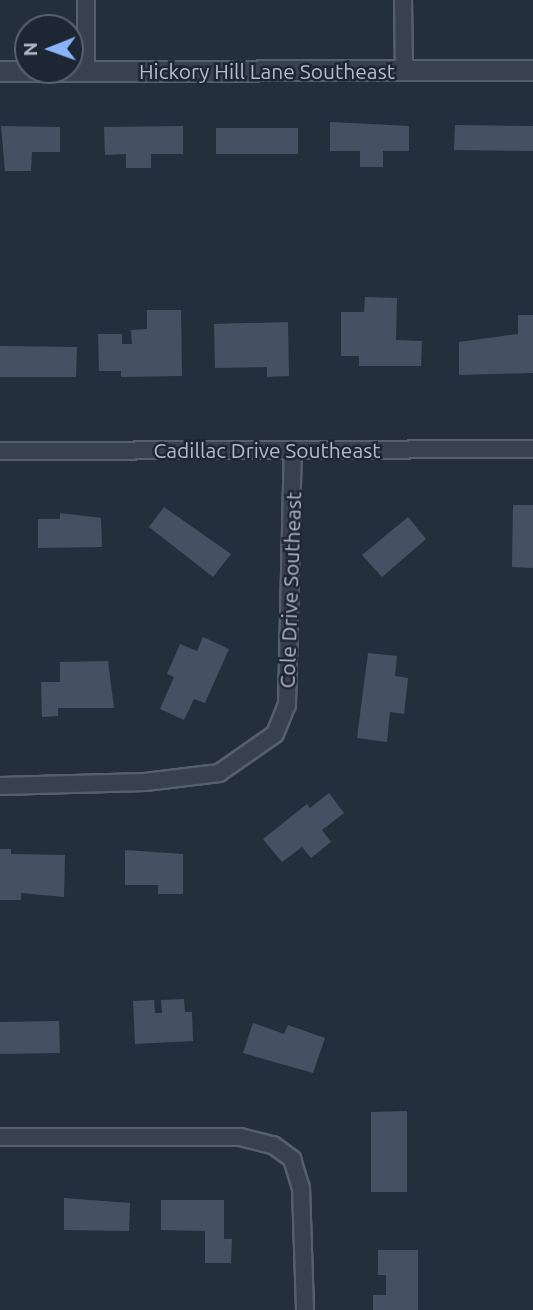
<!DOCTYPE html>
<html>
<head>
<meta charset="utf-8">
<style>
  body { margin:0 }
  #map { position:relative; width:533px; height:1310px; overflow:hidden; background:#242f3e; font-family:Ubuntu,sans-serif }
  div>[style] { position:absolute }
  .building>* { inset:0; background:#455162 }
  .roads { filter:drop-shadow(2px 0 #565f6c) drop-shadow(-2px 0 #565f6c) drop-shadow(0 2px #565f6c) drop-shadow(0 -2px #565f6c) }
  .minor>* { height:16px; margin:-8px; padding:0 8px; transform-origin:8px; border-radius:8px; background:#38414e }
  .tertiary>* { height:19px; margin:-9.5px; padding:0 9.5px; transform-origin:9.5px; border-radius:9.5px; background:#38414e }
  span { translate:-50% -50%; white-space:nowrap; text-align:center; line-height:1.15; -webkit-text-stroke:5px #1d2633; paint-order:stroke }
  .street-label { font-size:21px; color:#b4bcc9 }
  .north { position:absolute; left:14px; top:14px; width:70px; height:70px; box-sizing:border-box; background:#1d2633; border:2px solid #59626f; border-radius:50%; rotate:269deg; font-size:19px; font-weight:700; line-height:28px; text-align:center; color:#b4bcc9 }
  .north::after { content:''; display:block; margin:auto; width:24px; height:32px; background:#8ab4f8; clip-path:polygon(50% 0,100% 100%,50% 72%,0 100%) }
</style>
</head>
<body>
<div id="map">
  <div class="building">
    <i style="clip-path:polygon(330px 122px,409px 126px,409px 151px,383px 151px,383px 167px,360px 167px,360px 151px,330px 151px)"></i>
    <i style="clip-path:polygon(455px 125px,533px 126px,533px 151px,454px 150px)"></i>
    <i style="clip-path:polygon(1px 126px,60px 127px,60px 152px,32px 152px,31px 171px,5px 171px)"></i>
    <i style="clip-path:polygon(183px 126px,183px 154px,151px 154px,151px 168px,126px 168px,126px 154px,105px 155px,104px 127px)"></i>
    <i style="clip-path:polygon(216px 128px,298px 128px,298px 154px,216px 154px)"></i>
    <i style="clip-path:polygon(365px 297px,397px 298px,396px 340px,422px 341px,421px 366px,359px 366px,359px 356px,341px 356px,341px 312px,364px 312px)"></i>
    <i style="clip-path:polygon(147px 310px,181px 310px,182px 376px,121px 377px,121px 371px,99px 371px,98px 334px,122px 334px,122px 344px,132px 344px,131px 330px,147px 329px)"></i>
    <i style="clip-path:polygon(518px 315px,533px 315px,533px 373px,459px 375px,459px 342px,518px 334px)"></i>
    <i style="clip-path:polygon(288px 322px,289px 376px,267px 377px,267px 367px,215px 368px,214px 324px)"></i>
    <i style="clip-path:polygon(0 346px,77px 347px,76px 377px,0 377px)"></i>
    <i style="clip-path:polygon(513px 505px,533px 505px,533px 568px,512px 567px)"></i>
    <i style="clip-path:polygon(164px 507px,231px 554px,213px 577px,149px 527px)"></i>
    <i style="clip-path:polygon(60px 513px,101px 518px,102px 547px,38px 548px,38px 519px,60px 519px)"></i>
    <i style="clip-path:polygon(408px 517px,426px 539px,382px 577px,362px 555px)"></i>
    <i style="clip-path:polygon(203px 637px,229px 649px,205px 703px,194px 699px,184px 720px,160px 709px,174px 677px,167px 674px,180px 644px,197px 651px)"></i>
    <i style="clip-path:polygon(368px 653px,397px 656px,395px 676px,408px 678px,404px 714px,390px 712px,387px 742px,357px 738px)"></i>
    <i style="clip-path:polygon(108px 661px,114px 708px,58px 708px,58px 716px,42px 717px,41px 682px,60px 682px,60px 662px)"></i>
    <i style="clip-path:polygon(329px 793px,344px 813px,322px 830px,331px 842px,311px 858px,302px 847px,282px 862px,263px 839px,307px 804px,310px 808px)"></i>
    <i style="clip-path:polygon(0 849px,11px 849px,11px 854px,65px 855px,64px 897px,21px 893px,21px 900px,0 900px)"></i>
    <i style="clip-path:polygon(125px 850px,183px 854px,183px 894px,158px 894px,158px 885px,125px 885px)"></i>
    <i style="clip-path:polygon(184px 999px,185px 1012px,192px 1012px,193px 1041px,135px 1044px,133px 1001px,154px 1000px,155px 1013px,162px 1013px,161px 1000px)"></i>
    <i style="clip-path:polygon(59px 1021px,60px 1053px,0 1054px,0 1022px)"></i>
    <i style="clip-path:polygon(253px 1023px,284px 1034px,288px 1025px,325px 1038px,313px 1073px,243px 1053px)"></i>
    <i style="clip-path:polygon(407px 1111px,407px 1192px,371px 1192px,371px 1112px)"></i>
    <i style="clip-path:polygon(64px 1198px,130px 1203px,129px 1231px,64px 1230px)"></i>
    <i style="clip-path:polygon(161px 1200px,224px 1200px,224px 1239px,232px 1239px,231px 1263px,205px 1263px,205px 1231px,161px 1230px)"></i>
    <i style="clip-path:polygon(378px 1250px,418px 1250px,418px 1310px,373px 1310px,373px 1295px,386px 1295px,386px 1275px,378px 1275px)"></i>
  </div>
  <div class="roads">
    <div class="minor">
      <i style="left:403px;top:0;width:71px;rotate:89.2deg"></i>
      <i style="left:86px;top:71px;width:71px;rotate:-90deg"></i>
      <i style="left:0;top:451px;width:533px;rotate:-0.21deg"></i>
      <i style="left:0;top:786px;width:145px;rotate:-1.6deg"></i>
      <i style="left:145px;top:782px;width:75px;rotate:-6.9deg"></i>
      <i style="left:219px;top:773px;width:68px;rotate:-34.9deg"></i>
      <i style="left:275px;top:734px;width:31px;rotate:-68deg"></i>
      <i style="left:287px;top:705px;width:255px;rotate:-88.7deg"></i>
      <i style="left:0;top:1137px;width:240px"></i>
      <i style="left:240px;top:1137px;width:34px;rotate:14deg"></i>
      <i style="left:273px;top:1145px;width:24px;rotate:36deg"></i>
      <i style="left:292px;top:1159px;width:30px;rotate:73deg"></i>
      <i style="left:301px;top:1188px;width:122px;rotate:88.1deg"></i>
    </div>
    <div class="tertiary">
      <i style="left:0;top:71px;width:533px;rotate:-0.11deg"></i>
    </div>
  </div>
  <div class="street-label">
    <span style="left:267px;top:71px">Hickory Hill Lane Southeast</span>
    <span style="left:267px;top:450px">Cadillac Drive Southeast</span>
    <span style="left:290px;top:590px;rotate:-88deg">Cole Drive Southeast</span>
  </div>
  <div class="north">N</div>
</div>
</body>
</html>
